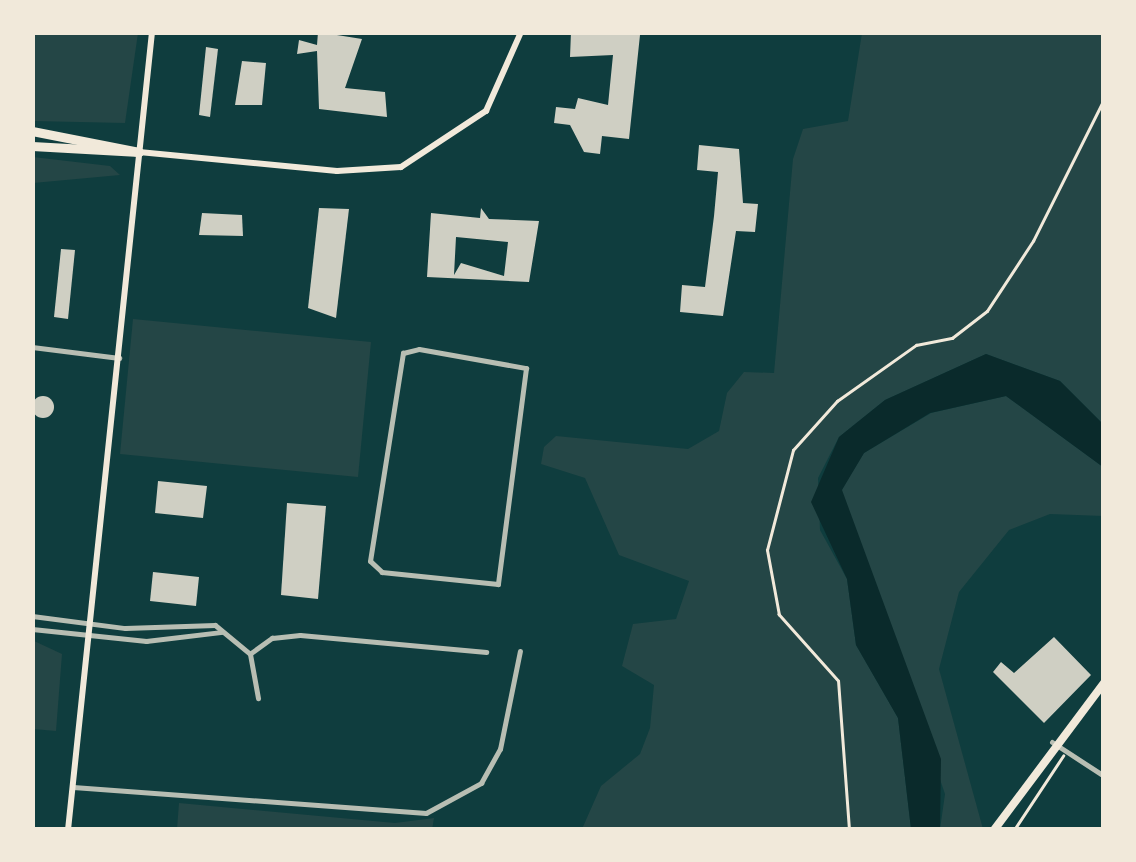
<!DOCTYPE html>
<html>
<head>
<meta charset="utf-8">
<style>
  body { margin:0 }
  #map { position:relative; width:1136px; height:862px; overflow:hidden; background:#0f3d3e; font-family:"Alegreya Sans",sans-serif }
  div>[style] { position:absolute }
  .green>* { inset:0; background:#244646 }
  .water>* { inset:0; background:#0a2a2b }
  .building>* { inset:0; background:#cfcfc3 }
  .round { border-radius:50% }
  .path>* { height:2.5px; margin:-1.25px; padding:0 1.25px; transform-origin:1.25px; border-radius:1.25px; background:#f1e9da }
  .minor>* { height:5px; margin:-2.5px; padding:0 2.5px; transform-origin:2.5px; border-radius:2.5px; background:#b8beb3 }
  .secondary>* { height:6px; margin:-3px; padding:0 3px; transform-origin:3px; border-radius:3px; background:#f1e9da }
  .primary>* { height:8px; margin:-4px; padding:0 4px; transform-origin:4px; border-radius:4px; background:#f1e9da }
  .motorway>* { height:9px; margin:-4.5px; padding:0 4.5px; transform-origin:4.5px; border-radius:4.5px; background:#f1e9da }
  span { translate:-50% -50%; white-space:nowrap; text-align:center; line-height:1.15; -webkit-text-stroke:8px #f1e9da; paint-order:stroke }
  .frame { position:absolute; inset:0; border:35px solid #f1e9da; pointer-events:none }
</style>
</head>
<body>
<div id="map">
  <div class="green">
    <i style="clip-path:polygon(33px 32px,138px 33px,125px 123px,33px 121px)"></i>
    <i style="clip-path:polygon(862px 33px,1103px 33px,1103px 424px,1060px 381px,986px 354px,885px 400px,839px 437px,818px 478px,820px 530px,847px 579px,856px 645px,898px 718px,911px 829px,582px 829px,601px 786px,640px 754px,650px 728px,654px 685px,622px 666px,633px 624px,676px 619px,689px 581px,619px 555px,585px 478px,541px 464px,544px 447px,556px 436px,688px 449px,719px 431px,727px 393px,744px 372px,774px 373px,793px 159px,803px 129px,848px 121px)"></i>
    <i style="clip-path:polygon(33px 157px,110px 166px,120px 175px,33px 183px)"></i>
    <i style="clip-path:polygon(133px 319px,371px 342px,358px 477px,120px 454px)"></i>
    <i style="clip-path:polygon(1006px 396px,1103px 467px,1103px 516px,1050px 514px,1009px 530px,959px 592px,939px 669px,983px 829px,940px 829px,945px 794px,841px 490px,864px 453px,931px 413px)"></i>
    <i style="clip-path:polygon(32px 640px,62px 654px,56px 731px,33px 729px)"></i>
    <i style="clip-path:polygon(179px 803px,395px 823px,434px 818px,432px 830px,177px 829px)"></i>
  </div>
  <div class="water">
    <i style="clip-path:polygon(986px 354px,1060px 381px,1103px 424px,1103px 467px,1006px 396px,930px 413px,864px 453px,842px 490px,941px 759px,940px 829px,911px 829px,898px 718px,856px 645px,847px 579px,811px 502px,839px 437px,885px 400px)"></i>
  </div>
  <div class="building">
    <i style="clip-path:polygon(318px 32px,362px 39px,345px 88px,385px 92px,387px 117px,319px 109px,317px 51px,297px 54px,299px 40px,317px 45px)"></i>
    <i style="clip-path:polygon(571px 32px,640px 35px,629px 139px,602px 136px,600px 154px,584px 152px,570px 125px,554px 123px,556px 107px,575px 109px,578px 98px,608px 105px,613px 55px,570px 57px)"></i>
    <i style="clip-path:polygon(206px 47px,218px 49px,210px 117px,199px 115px)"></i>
    <i style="clip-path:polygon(242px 61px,266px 63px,262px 105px,235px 105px)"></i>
    <i style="clip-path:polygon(699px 145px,739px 149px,743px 203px,758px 204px,755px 232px,736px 231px,723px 316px,680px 312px,682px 285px,705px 287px,714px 216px,718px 172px,697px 170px)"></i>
    <i style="clip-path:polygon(319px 208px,349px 209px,336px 318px,308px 308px)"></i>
    <i style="clip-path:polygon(evenodd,481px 208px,489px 219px,539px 221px,529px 282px,427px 277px,431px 213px,480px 218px,481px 208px,456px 237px,508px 242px,504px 276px,461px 263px,454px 275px,456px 237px)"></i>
    <i style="clip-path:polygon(202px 213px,242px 215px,243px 236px,199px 235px)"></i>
    <i style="clip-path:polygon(61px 249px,75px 250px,68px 319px,54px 317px)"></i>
    <i class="round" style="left:32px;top:396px;width:22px;height:22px"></i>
    <i style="clip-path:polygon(158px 481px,207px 486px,203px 518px,155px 513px)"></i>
    <i style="clip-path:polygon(287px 503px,326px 506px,318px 599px,281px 595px)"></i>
    <i style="clip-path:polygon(153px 572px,199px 577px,196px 606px,150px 601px)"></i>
    <i style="clip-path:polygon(1054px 637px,1091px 675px,1044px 723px,993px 672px,1001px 662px,1014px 673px)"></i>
  </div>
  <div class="path">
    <i style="left:849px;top:830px;width:149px;rotate:-94.2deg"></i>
    <i style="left:838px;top:681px;width:89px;rotate:-131.8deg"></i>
    <i style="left:779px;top:615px;width:66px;rotate:-100.5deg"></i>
    <i style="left:767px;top:550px;width:103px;rotate:-75.4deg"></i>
    <i style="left:793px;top:450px;width:66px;rotate:-48.1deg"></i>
    <i style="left:837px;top:401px;width:97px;rotate:-35.3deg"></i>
    <i style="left:916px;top:345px;width:37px;rotate:-11deg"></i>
    <i style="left:952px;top:338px;width:44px;rotate:-37.6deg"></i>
    <i style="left:987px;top:311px;width:84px;rotate:-56.7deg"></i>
    <i style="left:1033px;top:241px;width:159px;rotate:-63.4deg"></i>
    <i style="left:1014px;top:830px;width:89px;rotate:-56.5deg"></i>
  </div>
  <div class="minor">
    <i style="left:32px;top:347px;width:88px;rotate:7.2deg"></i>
    <i style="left:419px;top:349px;width:109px;rotate:10.1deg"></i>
    <i style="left:526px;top:368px;width:218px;rotate:97.4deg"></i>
    <i style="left:498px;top:584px;width:117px;rotate:-174.1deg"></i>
    <i style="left:382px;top:572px;width:16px;rotate:-137deg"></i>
    <i style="left:370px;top:561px;width:211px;rotate:-81deg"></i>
    <i style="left:403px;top:353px;width:16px;rotate:-14deg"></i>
    <i style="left:32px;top:616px;width:94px;rotate:7.4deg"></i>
    <i style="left:125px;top:628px;width:90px;rotate:-1.9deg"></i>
    <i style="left:215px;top:625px;width:45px;rotate:39.6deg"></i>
    <i style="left:250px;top:654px;width:45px;rotate:79.7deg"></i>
    <i style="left:32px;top:629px;width:115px;rotate:6deg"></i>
    <i style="left:146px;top:641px;width:77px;rotate:-6.8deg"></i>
    <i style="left:251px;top:653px;width:26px;rotate:-36deg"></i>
    <i style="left:272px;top:638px;width:28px;rotate:-6deg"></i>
    <i style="left:300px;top:635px;width:187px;rotate:5.2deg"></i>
    <i style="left:1052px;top:742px;width:62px;rotate:33.2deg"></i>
    <i style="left:73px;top:787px;width:354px;rotate:4.2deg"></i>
    <i style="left:426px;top:813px;width:63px;rotate:-28.6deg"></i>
    <i style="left:481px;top:783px;width:39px;rotate:-61deg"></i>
    <i style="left:500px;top:749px;width:100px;rotate:-78.5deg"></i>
  </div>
  <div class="secondary">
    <i style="left:139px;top:152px;width:199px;rotate:5.5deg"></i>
    <i style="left:337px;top:171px;width:64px;rotate:-3.6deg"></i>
    <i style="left:401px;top:167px;width:102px;rotate:-33.4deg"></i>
    <i style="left:486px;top:111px;width:86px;rotate:-66.1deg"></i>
    <i style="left:68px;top:830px;width:802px;rotate:-83.99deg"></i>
  </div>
  <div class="primary">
    <i style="left:994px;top:830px;width:184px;rotate:-53.2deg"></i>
  </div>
  <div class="motorway">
    <i style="left:32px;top:131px;width:109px;rotate:11.1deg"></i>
    <i style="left:32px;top:146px;width:107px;rotate:3.2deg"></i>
  </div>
  <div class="frame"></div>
</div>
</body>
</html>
